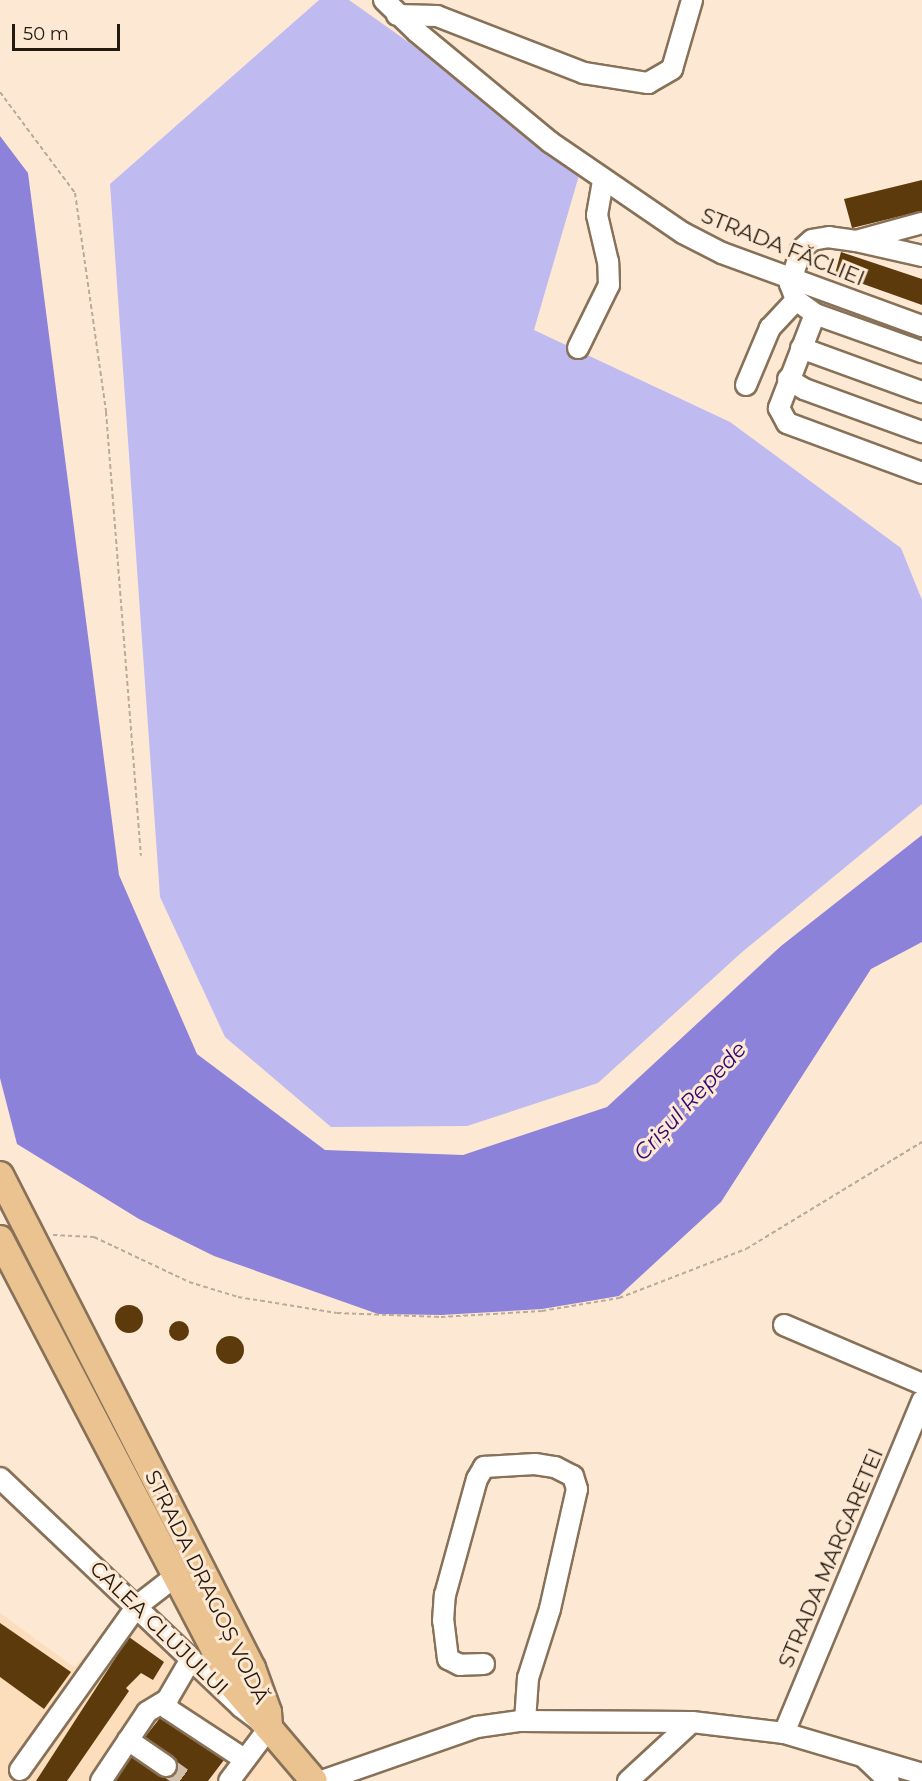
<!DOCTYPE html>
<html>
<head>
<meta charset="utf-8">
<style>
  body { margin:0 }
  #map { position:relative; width:922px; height:1781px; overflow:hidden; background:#fde9d3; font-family:Montserrat,sans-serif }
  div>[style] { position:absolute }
  .built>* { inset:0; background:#fcddbc }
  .green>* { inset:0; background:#bfbbf1 }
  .water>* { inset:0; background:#8d82d9 }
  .building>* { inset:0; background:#5d3a0b }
  .round { border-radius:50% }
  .minor-tunnel>* { height:20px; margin-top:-10px; transform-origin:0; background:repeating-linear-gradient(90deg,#d1bfac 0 20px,transparent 0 30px) }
  .path>* { height:2px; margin-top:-1px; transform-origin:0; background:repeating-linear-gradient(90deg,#bbaa98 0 4.5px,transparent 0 7.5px) }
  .roads { filter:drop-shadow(2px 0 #877158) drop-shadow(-2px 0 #877158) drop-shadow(0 2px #877158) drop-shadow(0 -2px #877158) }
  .minor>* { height:20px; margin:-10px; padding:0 10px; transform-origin:10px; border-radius:10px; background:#fff }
  .major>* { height:26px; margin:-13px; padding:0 13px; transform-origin:13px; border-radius:13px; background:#ebc391 }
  span { translate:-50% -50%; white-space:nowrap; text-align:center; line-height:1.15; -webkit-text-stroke:6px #fde9d3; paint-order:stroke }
  .street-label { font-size:21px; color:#22190f }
  .water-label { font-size:22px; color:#2f0873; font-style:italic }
  .scale { position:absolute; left:12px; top:24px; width:108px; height:27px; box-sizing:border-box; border:3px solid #22190f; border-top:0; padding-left:8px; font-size:18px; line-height:21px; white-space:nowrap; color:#22190f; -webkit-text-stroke:4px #fde9d3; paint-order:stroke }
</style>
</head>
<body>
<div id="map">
  <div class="built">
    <i style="clip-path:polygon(131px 1608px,299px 1781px,0 1781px,0 1613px,74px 1667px)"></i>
  </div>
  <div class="green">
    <i style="clip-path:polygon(319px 0,349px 0,582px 165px,534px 330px,730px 422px,901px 548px,922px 600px,922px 804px,741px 953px,598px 1083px,467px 1126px,331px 1127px,225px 1037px,160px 897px,110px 184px)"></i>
  </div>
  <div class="water">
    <i style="clip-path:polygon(0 136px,28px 173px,119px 875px,197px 1054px,325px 1150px,463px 1155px,607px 1107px,781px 946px,922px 835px,922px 942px,871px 969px,721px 1202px,619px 1296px,542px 1309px,441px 1315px,378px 1314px,214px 1256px,139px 1219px,17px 1144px,0 1078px)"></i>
  </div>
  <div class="building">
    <i style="clip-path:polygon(922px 180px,922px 211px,852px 228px,844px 199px)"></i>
    <i style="clip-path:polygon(841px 252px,922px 279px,922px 305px,835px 274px)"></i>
    <i class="round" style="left:115px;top:1305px;width:28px;height:28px"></i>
    <i class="round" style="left:169px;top:1321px;width:20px;height:20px"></i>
    <i class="round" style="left:216px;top:1336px;width:28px;height:28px"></i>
    <i style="clip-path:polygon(0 1623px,71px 1672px,44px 1709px,0 1677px)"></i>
    <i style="clip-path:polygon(129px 1637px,164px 1662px,153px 1680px,141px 1673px,126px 1688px,129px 1691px,67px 1781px,36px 1781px)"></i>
    <i style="clip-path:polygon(160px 1718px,224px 1760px,208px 1781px,115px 1781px,131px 1757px,160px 1776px,176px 1773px,177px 1760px,145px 1737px)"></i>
  </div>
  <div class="minor-tunnel">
    <i style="left:166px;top:1766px;width:26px;rotate:36deg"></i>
  </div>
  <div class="path">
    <i style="left:0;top:92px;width:126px;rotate:53.4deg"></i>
    <i style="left:75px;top:193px;width:221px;rotate:81.9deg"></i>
    <i style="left:106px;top:412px;width:445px;rotate:85.5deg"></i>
    <i style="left:53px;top:1235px;width:41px;rotate:2.8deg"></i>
    <i style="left:94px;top:1237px;width:105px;rotate:25.3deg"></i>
    <i style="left:189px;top:1282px;width:51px;rotate:17deg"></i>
    <i style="left:238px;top:1297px;width:100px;rotate:9.2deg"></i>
    <i style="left:337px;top:1313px;width:104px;rotate:2.2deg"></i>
    <i style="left:441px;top:1317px;width:101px;rotate:-3.4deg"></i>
    <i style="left:542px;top:1311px;width:78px;rotate:-9.6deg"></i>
    <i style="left:619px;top:1298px;width:136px;rotate:-21.1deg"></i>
    <i style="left:746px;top:1249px;width:206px;rotate:-31.3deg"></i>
  </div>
  <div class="roads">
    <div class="minor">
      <i style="left:384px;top:0;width:46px;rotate:44.1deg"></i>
      <i style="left:417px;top:32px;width:173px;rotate:39.6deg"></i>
      <i style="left:550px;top:142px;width:161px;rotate:34.4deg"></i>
      <i style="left:683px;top:233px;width:44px;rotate:27.1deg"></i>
      <i style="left:722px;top:253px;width:213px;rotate:20.1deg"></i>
      <i style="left:397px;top:15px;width:40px;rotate:1.4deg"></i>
      <i style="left:437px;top:16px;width:158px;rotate:21.2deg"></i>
      <i style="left:584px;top:73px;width:65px;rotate:8.9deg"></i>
      <i style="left:648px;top:83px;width:28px;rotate:-30deg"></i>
      <i style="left:672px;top:69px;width:72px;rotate:-73.8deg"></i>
      <i style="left:922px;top:223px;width:68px;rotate:164.7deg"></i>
      <i style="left:856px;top:241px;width:27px;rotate:-172deg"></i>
      <i style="left:829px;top:237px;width:17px;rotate:170deg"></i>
      <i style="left:812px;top:240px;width:15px;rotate:138deg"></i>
      <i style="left:801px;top:250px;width:36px;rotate:108deg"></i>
      <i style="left:790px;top:284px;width:17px;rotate:69deg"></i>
      <i style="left:796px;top:300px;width:24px;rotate:36deg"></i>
      <i style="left:815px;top:314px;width:114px;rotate:19.6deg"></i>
      <i style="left:856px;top:241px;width:68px;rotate:12.8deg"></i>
      <i style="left:815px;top:314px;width:101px;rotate:111deg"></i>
      <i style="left:779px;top:408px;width:17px;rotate:62deg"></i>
      <i style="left:787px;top:423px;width:144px;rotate:20.3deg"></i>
      <i style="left:578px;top:348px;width:70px;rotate:-63.8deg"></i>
      <i style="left:609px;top:285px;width:23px;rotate:-92deg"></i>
      <i style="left:608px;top:262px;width:48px;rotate:-103.2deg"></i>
      <i style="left:597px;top:215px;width:36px;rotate:-80deg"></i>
      <i style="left:801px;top:348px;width:129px;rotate:20deg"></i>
      <i style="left:788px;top:379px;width:19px;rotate:32deg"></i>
      <i style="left:804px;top:389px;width:126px;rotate:20deg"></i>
      <i style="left:746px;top:385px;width:62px;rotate:-67.2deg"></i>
      <i style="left:770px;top:328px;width:38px;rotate:-47deg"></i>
      <i style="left:784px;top:1325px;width:150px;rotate:23.1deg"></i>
      <i style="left:0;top:1478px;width:332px;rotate:43.5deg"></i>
      <i style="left:241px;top:1707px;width:35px;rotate:37deg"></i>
      <i style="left:269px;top:1728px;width:66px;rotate:127deg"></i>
      <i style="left:191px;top:1659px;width:48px;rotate:120.3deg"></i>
      <i style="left:167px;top:1700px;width:9px;rotate:84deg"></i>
      <i style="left:168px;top:1709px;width:91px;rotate:33.3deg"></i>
      <i style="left:484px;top:1664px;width:24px;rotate:178deg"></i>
      <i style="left:460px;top:1665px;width:13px;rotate:-153deg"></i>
      <i style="left:448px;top:1659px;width:38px;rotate:-97deg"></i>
      <i style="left:443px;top:1621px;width:26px;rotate:-86deg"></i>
      <i style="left:445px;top:1595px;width:120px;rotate:-74.6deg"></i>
      <i style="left:477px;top:1479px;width:14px;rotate:-60deg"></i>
      <i style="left:484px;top:1467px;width:51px;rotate:-3.4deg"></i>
      <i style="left:535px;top:1464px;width:20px;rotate:9deg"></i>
      <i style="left:555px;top:1467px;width:20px;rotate:27deg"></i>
      <i style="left:573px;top:1476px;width:14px;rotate:73deg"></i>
      <i style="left:577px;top:1489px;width:123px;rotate:102.7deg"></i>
      <i style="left:550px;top:1609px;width:72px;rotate:107.7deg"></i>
      <i style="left:528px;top:1678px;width:43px;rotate:94deg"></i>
      <i style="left:784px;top:1733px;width:360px;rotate:-67.4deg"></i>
      <i style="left:128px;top:1740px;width:46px;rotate:34.4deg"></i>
      <i style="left:865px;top:1758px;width:33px;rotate:44deg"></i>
      <i style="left:20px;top:1770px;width:201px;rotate:-54.5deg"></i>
      <i style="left:137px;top:1606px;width:51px;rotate:-37.8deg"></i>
      <i style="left:101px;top:1781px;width:83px;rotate:-56.3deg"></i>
      <i style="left:147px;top:1712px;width:23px;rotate:-31deg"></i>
      <i style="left:322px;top:1781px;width:164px;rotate:-19.2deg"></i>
      <i style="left:477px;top:1727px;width:42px;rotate:-8.1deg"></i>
      <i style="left:519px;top:1721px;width:173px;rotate:0.3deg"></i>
      <i style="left:692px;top:1722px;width:93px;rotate:6.8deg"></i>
      <i style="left:784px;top:1733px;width:144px;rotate:16.5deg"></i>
      <i style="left:628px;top:1781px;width:87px;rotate:-42.7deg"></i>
    </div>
    <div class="major">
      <i style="left:0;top:1175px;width:554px;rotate:62.93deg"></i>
      <i style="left:252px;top:1668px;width:47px;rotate:70deg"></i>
      <i style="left:268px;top:1712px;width:16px;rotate:86deg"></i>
      <i style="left:0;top:1239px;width:505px;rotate:62.42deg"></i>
      <i style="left:234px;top:1687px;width:123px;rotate:49.6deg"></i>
    </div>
  </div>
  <div class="street-label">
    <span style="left:783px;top:247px;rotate:22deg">STRADA FĂCLIEI</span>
    <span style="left:831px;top:1558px;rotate:-67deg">STRADA MARGARETEI</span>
    <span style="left:207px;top:1587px;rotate:64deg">STRADA DRAGOȘ VODĂ</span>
    <span style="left:159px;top:1628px;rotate:44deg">CALEA CLUJULUI</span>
  </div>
  <div class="water-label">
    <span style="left:690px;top:1101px;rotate:-47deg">Crișul Repede</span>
  </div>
  <div class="scale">50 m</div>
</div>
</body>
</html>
